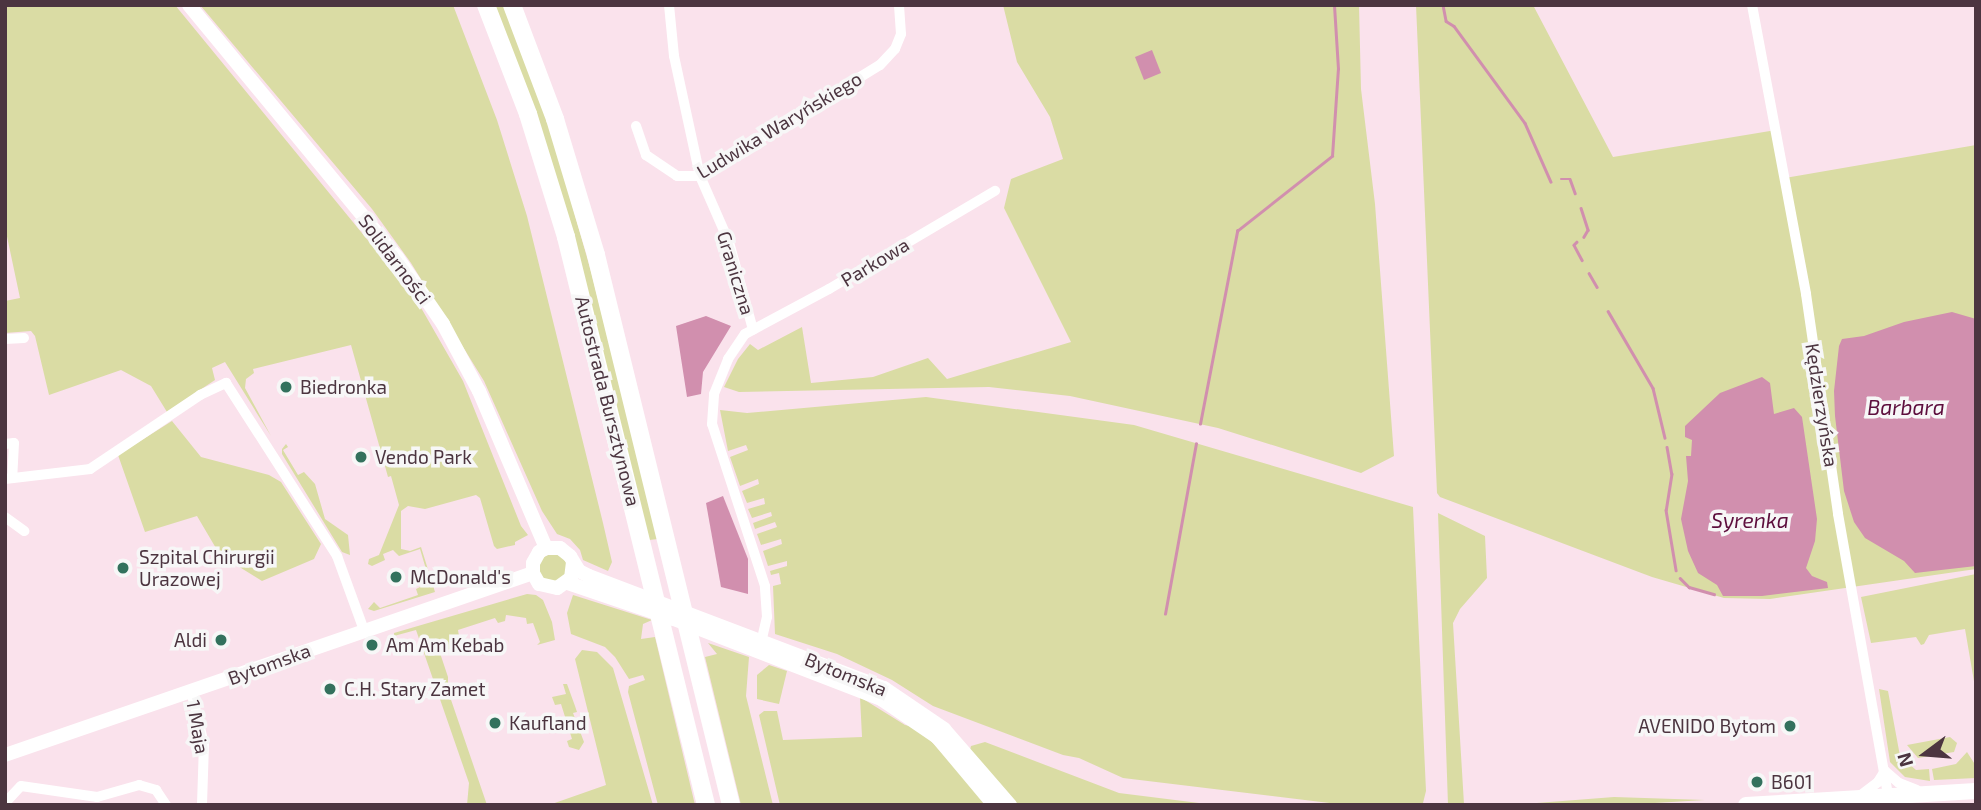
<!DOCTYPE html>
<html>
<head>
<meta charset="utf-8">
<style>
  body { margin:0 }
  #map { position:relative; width:1981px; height:810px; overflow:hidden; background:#fae2ec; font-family:"Exo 2",sans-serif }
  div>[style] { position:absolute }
  .green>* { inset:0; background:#dadca4 }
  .round { border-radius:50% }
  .water>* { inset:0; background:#d18fae }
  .stream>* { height:2.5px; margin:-1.25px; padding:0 1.25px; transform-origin:1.25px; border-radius:1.25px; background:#d18fae }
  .street>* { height:10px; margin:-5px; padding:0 5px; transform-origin:5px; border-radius:5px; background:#fff }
  .secondary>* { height:14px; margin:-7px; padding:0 7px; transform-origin:7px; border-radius:7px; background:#fff }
  .primary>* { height:16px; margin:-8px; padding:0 8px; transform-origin:8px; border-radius:8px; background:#fff }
  .highway>* { height:18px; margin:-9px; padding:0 9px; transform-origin:9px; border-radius:9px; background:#fff }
  .dots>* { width:19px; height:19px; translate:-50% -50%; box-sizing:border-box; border:4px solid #f7f7f7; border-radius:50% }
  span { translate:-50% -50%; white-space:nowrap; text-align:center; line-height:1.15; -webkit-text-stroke:7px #f7f7f7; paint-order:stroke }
  .street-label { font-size:19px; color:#4c3540 }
  .poi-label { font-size:19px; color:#4c3540 }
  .left { translate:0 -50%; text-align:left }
  .right { translate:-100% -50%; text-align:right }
  .water-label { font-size:21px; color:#5d0e3d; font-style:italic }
  .frame { position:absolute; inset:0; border:7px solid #4c3540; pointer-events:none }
  .north { position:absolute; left:1890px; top:719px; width:70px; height:70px; -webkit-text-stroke:5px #f7f7f7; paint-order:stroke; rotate:254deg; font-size:19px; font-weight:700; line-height:28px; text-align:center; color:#4c3540 }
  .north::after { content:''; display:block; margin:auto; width:24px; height:32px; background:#4c3540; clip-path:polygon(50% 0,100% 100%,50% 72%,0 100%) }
</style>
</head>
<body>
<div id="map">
  <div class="green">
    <i style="clip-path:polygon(5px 5px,175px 5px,416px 299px,463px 381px,521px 526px,528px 535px,515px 542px,515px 545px,497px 549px,494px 546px,480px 498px,476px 495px,425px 509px,408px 506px,401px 511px,401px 549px,410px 551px,421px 547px,435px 592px,374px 611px,368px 609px,374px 602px,380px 608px,418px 595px,416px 589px,426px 584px,428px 576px,420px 549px,399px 556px,393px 550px,383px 554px,385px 560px,372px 566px,368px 564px,369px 559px,379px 555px,399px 505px,391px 476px,388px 477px,351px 345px,253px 369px,254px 373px,246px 379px,245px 388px,271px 436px,225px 362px,212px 368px,215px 380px,167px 412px,151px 386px,121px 370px,49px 395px,35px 336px,31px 331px,5px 333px,5px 301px,20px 298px,5px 227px)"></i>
    <i style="clip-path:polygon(200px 5px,453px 5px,497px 120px,527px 216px,603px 523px,612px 562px,608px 571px,583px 560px,580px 550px,570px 539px,557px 534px,542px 511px,484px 381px,411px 263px,372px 209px)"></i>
    <i style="clip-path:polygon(492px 5px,506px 5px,541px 95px,592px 275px,658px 539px,649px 540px)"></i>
    <i style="clip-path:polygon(1003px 5px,1359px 5px,1361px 89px,1375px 204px,1394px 456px,1361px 473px,1218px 428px,1070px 396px,989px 387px,739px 392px,724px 387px,738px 359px,750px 344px,758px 350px,802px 327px,811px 383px,873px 377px,928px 358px,947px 379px,1071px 342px,1004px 208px,1011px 179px,1063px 159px,1050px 117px,1017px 62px)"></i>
    <i style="clip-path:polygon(1416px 5px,1533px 5px,1613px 157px,1776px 130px,1785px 178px,1976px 145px,1976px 569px,1770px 599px,1724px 598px,1652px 577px,1440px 497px,1437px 493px)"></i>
    <i style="clip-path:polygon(926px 397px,1134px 425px,1413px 507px,1426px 791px,1423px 803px,1346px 805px,1123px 778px,1079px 758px,1063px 755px,933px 706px,892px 680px,837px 654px,775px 634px,773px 586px,781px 584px,779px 573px,771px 575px,770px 571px,787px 566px,787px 561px,768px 566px,763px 551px,782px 544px,781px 539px,761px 545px,757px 534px,777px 527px,775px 522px,755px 529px,753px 523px,772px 516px,771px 512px,752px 518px,748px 509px,765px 504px,764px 498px,747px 503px,742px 491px,759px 484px,758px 479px,740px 486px,730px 457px,748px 450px,746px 445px,728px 451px,720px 410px,747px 413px)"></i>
    <i style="clip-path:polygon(172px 421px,201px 457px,269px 475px,281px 482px,321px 544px,314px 559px,262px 581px,220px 555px,197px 516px,145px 532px,118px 455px)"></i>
    <i style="clip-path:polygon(286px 444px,288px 447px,283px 450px,298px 475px,304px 472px,315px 484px,325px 519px,348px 535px,350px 555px,342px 552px,282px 454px,282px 449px)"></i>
    <i style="clip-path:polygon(1438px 513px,1485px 536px,1487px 578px,1460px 609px,1453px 623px,1464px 804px,1448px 805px)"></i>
    <i class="round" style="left:539px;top:554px;width:28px;height:28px"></i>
    <i style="clip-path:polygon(1976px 574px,1976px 693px,1965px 629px,1929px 635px,1924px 644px,1921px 645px,1916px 637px,1871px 643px,1861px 597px)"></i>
    <i style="clip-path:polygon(527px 594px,536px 595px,543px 600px,552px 622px,555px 640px,537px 645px,540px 642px,533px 623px,527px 624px,526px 618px,506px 615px,505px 621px,498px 623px,495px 618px,458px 630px,460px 642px,457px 646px,440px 653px,448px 677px,448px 691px,487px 805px,467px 805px,469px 783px,416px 630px,394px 636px,394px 633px)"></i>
    <i style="clip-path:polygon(573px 595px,652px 620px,643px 624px,641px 639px,655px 637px,695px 805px,658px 805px,628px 692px,629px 686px,645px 680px,643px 675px,629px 679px,615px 657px,605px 647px,571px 634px,567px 613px)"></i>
    <i style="clip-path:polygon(708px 643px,749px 657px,746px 696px,773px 805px,741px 805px,705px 657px,717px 654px)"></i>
    <i style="clip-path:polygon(582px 650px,597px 652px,613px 668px,653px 805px,549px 805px,606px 785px,575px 659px)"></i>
    <i style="clip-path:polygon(769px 665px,787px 671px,779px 704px,757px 699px,757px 675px)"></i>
    <i style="clip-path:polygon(563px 684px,567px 684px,575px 706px,577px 712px,573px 713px,584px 742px,579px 750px,569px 747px,567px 741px,572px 739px,561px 704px,555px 705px,552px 697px,566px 694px)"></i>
    <i style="clip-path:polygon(1879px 689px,1888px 691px,1900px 756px,1916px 770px,1929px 769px,1930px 781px,1905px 777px,1890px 762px)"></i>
    <i style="clip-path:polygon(860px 697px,905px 725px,919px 728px,990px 805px,780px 805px,759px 715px,764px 711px,777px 711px,783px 740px,862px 737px)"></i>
    <i style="clip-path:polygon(1950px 737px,1957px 743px,1954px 752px,1918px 758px,1907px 745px)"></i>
    <i style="clip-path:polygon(985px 742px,1119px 793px,1215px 805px,1015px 805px,970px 750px,971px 746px)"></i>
    <i style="clip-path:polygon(1967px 752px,1976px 766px,1976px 778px,1934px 780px,1932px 769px,1956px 764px)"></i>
    <i style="clip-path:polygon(1614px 797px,1705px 800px,1621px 805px,1512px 805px)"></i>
  </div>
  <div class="water">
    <i style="clip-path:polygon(1152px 50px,1161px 73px,1144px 80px,1135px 57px)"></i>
    <i style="clip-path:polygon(1952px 312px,1976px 319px,1976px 566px,1915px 573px,1904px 561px,1865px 538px,1854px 522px,1844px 491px,1835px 416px,1834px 391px,1839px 346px,1842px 339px,1864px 336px,1904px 322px)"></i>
    <i style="clip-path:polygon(706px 316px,731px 326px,703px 372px,701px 394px,687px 397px,676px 326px)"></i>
    <i style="clip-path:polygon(1762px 377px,1770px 383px,1774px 414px,1794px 408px,1802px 417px,1817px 519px,1815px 541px,1806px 568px,1812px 576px,1827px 582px,1828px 588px,1762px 596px,1723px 596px,1717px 585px,1698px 573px,1688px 551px,1681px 519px,1688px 481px,1686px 456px,1691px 456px,1692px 440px,1685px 437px,1685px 426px,1720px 393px)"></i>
    <i style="clip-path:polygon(723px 496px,748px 559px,748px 594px,721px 587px,706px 503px)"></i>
  </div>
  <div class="stream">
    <i style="left:1443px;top:5px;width:16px;rotate:79deg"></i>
    <i style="left:1446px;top:21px;width:9px;rotate:32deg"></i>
    <i style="left:1454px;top:26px;width:120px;rotate:53.8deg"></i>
    <i style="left:1525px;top:123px;width:64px;rotate:66.2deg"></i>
    <i style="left:1561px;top:179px;width:9px"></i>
    <i style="left:1570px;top:179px;width:15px;rotate:70deg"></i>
    <i style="left:1581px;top:208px;width:23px;rotate:72deg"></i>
    <i style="left:1588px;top:230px;width:8px;rotate:120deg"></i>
    <i style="left:1577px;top:242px;width:4px;rotate:135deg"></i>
    <i style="left:1574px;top:245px;width:17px;rotate:62deg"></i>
    <i style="left:1589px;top:273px;width:16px;rotate:60deg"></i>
    <i style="left:1608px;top:311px;width:89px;rotate:59.7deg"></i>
    <i style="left:1653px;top:388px;width:51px;rotate:76.5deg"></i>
    <i style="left:1200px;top:424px;width:197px;rotate:-79.1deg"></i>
    <i style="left:1237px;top:231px;width:121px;rotate:-38.3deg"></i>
    <i style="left:1332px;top:156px;width:87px;rotate:-86.1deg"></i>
    <i style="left:1338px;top:69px;width:64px;rotate:-93.6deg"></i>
    <i style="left:1667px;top:447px;width:27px;rotate:80deg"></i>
    <i style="left:1672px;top:474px;width:36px;rotate:99deg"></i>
    <i style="left:1666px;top:510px;width:61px;rotate:80.5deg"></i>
    <i style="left:1680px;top:578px;width:13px;rotate:45deg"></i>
    <i style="left:1689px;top:587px;width:26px;rotate:16deg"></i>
    <i style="left:1165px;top:614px;width:173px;rotate:-79.7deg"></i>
  </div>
  <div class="street">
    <i style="left:669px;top:5px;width:51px;rotate:84.4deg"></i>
    <i style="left:674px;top:56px;width:123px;rotate:77.8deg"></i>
    <i style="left:700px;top:176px;width:72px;rotate:66.3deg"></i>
    <i style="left:729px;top:242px;width:91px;rotate:74.7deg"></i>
    <i style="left:1752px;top:5px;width:294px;rotate:79.4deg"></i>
    <i style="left:1806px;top:294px;width:222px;rotate:81.7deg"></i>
    <i style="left:1838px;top:514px;width:286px;rotate:79.9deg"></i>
    <i style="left:636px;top:126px;width:31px;rotate:71deg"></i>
    <i style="left:646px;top:155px;width:37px;rotate:34deg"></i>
    <i style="left:677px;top:176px;width:23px"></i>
    <i style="left:700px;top:176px;width:211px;rotate:-31.7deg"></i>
    <i style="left:880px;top:65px;width:22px;rotate:-47deg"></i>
    <i style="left:895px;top:49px;width:16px;rotate:-68deg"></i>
    <i style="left:901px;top:34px;width:29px;rotate:-94deg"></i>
    <i style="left:5px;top:339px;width:19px;rotate:-3deg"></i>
    <i style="left:5px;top:444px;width:9px;rotate:-6deg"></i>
    <i style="left:14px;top:443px;width:35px;rotate:93deg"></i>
    <i style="left:5px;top:479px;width:86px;rotate:-6.7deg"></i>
    <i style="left:90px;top:469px;width:133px;rotate:-33.9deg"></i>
    <i style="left:200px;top:395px;width:29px;rotate:-25deg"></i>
    <i style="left:226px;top:383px;width:206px;rotate:57.3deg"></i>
    <i style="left:337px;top:556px;width:79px;rotate:70deg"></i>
    <i style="left:5px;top:517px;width:24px;rotate:36deg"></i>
    <i style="left:760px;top:647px;width:31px;rotate:-77deg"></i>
    <i style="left:767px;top:617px;width:31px;rotate:-94deg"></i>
    <i style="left:765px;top:586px;width:170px;rotate:-108.1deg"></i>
    <i style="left:712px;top:424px;width:30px;rotate:-86deg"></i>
    <i style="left:714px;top:394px;width:38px;rotate:-68deg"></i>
    <i style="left:728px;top:359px;width:30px;rotate:-56deg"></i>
    <i style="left:745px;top:334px;width:95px;rotate:-28.2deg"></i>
    <i style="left:829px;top:289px;width:193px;rotate:-30.6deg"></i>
    <i style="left:191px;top:691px;width:55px;rotate:76.2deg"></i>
    <i style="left:204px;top:744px;width:61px;rotate:91.9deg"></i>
    <i style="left:1885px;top:771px;width:18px;rotate:41deg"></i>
    <i style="left:1899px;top:783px;width:19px;rotate:21deg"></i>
    <i style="left:1861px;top:795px;width:21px;rotate:-37deg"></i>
    <i style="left:1878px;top:782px;width:13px;rotate:-58deg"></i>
    <i style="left:5px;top:803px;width:23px;rotate:-47deg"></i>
    <i style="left:21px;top:786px;width:77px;rotate:8.2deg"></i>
    <i style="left:97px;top:797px;width:44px;rotate:-15.9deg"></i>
    <i style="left:139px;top:785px;width:18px;rotate:16deg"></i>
    <i style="left:156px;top:790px;width:18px;rotate:56deg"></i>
  </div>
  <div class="secondary">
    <i style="left:189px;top:5px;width:327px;rotate:50.5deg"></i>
    <i style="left:397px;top:257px;width:81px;rotate:55.5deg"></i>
    <i style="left:443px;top:324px;width:76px;rotate:61.8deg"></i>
    <i style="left:479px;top:391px;width:171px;rotate:66.9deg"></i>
    <i style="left:573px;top:562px;width:16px;rotate:97deg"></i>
    <i style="left:571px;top:578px;width:17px;rotate:144deg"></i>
    <i style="left:557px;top:588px;width:18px;rotate:-167deg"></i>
    <i style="left:539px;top:584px;width:13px;rotate:-119deg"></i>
    <i style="left:533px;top:573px;width:10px;rotate:-90deg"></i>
    <i style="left:533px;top:563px;width:13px;rotate:-61deg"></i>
    <i style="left:539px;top:552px;width:8px;rotate:-30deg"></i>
    <i style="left:546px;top:548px;width:14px"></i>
    <i style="left:560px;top:548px;width:13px;rotate:39deg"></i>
    <i style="left:570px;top:556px;width:17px;rotate:59deg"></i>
    <i style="left:579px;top:571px;width:11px;rotate:27deg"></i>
    <i style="left:589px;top:576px;width:316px;rotate:20.8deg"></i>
    <i style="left:884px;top:688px;width:73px;rotate:34.3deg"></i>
    <i style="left:944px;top:729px;width:101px;rotate:49deg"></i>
    <i style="left:568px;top:583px;width:112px;rotate:18.8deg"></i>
    <i style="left:674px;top:619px;width:222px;rotate:21.1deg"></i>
    <i style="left:881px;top:699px;width:68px;rotate:34.2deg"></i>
    <i style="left:937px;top:737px;width:89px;rotate:50deg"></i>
    <i style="left:5px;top:755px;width:558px;rotate:-19.02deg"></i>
  </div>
  <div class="primary">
    <i style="left:1746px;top:805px;width:230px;rotate:-3.5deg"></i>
  </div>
  <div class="highway">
    <i style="left:486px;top:5px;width:117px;rotate:68.9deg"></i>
    <i style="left:528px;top:114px;width:129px;rotate:72.8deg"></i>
    <i style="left:566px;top:237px;width:585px;rotate:76.15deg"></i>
    <i style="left:512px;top:5px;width:122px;rotate:69.3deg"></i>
    <i style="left:555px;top:119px;width:142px;rotate:73.2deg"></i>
    <i style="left:596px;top:255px;width:566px;rotate:76.21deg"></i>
  </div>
  <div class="dots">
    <i style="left:286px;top:387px;background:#33715d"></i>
    <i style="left:361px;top:457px;background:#33715d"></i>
    <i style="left:123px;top:568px;background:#33715d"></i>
    <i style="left:396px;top:577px;background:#33715d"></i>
    <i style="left:221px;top:640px;background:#33715d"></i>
    <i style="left:372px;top:645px;background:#33715d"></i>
    <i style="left:330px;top:689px;background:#33715d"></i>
    <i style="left:495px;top:723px;background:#33715d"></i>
    <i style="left:1790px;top:726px;background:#33715d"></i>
    <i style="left:1757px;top:782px;background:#33715d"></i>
  </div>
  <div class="street-label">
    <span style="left:779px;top:125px;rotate:-31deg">Ludwika Waryńskiego</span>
    <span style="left:395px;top:259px;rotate:53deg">Solidarności</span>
    <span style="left:875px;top:262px;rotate:-31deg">Parkowa</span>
    <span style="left:736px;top:273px;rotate:73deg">Graniczna</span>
    <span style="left:608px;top:401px;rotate:76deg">Autostrada Bursztynowa</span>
    <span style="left:1822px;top:405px;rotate:81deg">Kędzierzyńska</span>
    <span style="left:269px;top:664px;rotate:-20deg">Bytomska</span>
    <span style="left:846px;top:674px;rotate:22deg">Bytomska</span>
    <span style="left:198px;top:727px;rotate:80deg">1 Maja</span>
  </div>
  <div class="poi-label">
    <span class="left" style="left:300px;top:387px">Biedronka</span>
    <span class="left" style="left:375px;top:457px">Vendo Park</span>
    <span class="left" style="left:139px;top:568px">Szpital Chirurgii<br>Urazowej</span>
    <span class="left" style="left:410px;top:577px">McDonald's</span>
    <span class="right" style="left:207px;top:640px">Aldi</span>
    <span class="left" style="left:386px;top:645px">Am Am Kebab</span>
    <span class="left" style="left:344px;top:689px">C.H. Stary Zamet</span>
    <span class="left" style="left:509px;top:723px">Kaufland</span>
    <span class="right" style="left:1776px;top:726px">AVENIDO Bytom</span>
    <span class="left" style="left:1771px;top:782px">B601</span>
  </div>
  <div class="water-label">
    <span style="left:1906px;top:407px">Barbara</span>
    <span style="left:1750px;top:520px">Syrenka</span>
  </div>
  <div class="frame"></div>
  <div class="north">N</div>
</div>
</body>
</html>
